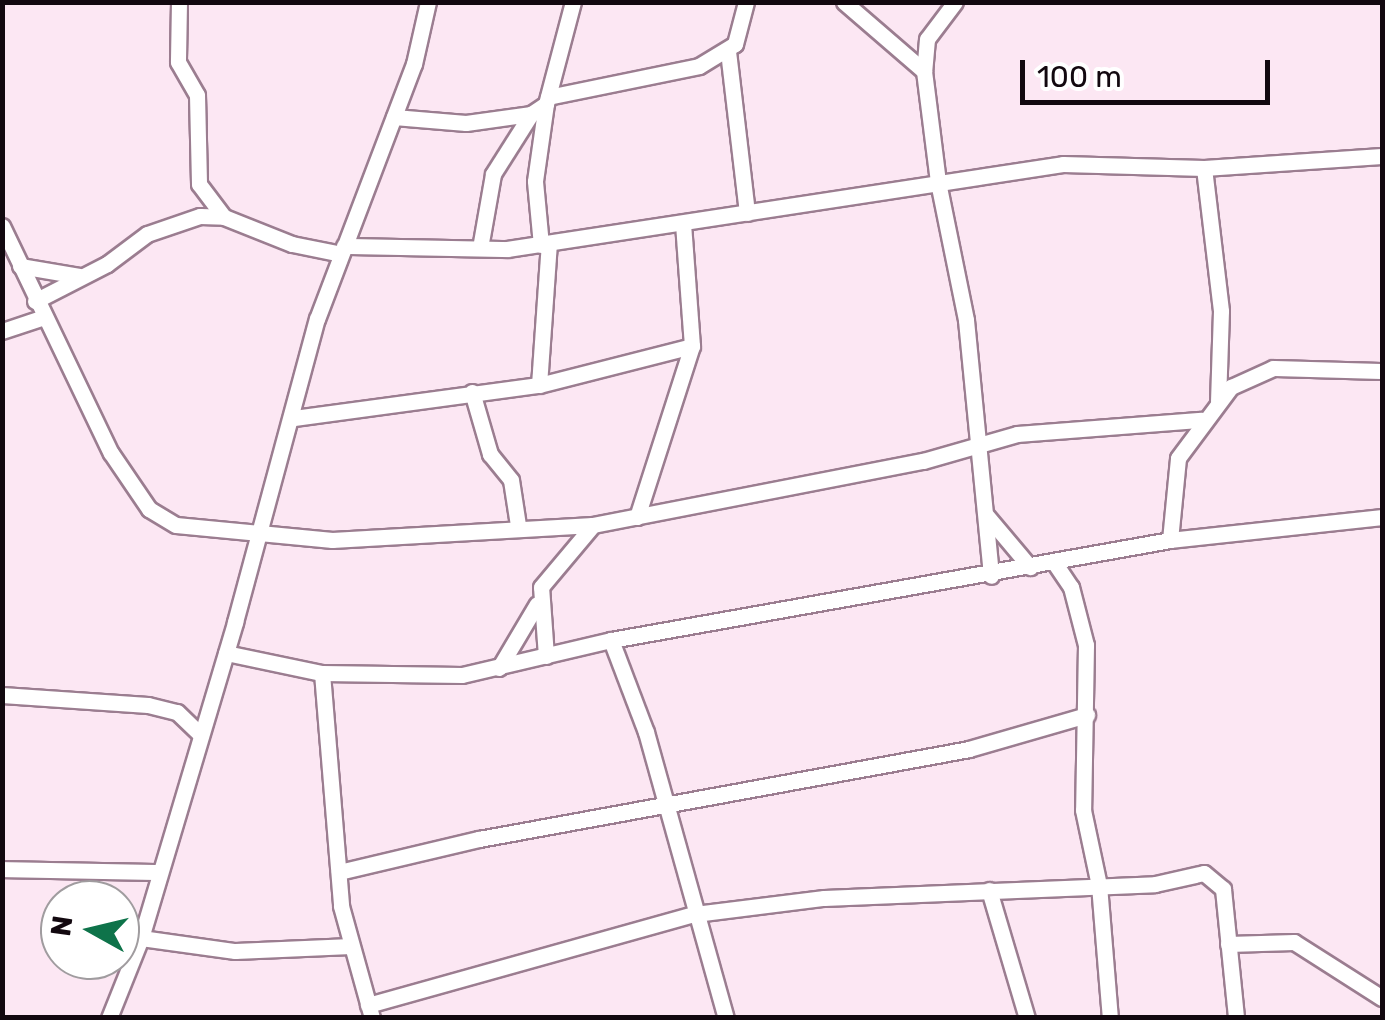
<!DOCTYPE html>
<html>
<head>
<meta charset="utf-8">
<style>
  body { margin:0 }
  #map { position:relative; width:1385px; height:1020px; overflow:hidden; background:#fce7f3; font-family:Rubik,sans-serif }
  div>[style] { position:absolute }
  .roads { filter:drop-shadow(2px 0 #9b7d90) drop-shadow(-2px 0 #9b7d90) drop-shadow(0 2px #9b7d90) drop-shadow(0 -2px #9b7d90) }
  .street>* { height:15px; margin:-7.5px; padding:0 7.5px; transform-origin:7.5px; border-radius:7.5px; background:#fff }
  span { translate:-50% -50%; white-space:nowrap; text-align:center; line-height:1.15; -webkit-text-stroke:10px #fff; paint-order:stroke }
  .frame { position:absolute; inset:0; border:5px solid #12080f; pointer-events:none }
  .north { position:absolute; left:40px; top:880px; width:100px; height:100px; box-sizing:border-box; background:#fff; border:2px solid #a09c9f; border-radius:50%; rotate:278deg; font-size:28px; font-weight:700; line-height:40px; text-align:center; color:#12080f }
  .north::after { content:''; display:block; margin:auto; width:35px; height:45px; background:#0e734a; clip-path:polygon(50% 0,100% 100%,50% 72%,0 100%) }
  .scale { position:absolute; left:1020px; top:60px; width:250px; height:45px; box-sizing:border-box; border:5px solid #12080f; border-top:0; padding-left:12px; font-size:30px; line-height:35px; white-space:nowrap; color:#12080f; -webkit-text-stroke:8px #fff; paint-order:stroke }
</style>
</head>
<body>
<div id="map">
  <div class="roads">
    <div class="street">
      <i style="left:179px;top:2px;width:60px;rotate:91deg"></i>
      <i style="left:178px;top:62px;width:38px;rotate:60deg"></i>
      <i style="left:197px;top:95px;width:89px;rotate:88.7deg"></i>
      <i style="left:199px;top:184px;width:41px;rotate:52.9deg"></i>
      <i style="left:844px;top:2px;width:106px;rotate:40.8deg"></i>
      <i style="left:955px;top:2px;width:46px;rotate:127.1deg"></i>
      <i style="left:927px;top:39px;width:32px;rotate:95deg"></i>
      <i style="left:924px;top:71px;width:112px;rotate:82.8deg"></i>
      <i style="left:938px;top:182px;width:141px;rotate:78.5deg"></i>
      <i style="left:966px;top:320px;width:257px;rotate:84.4deg"></i>
      <i style="left:728px;top:51px;width:163px;rotate:83.3deg"></i>
      <i style="left:548px;top:97px;width:154px;rotate:-11.6deg"></i>
      <i style="left:699px;top:66px;width:42px;rotate:-31.4deg"></i>
      <i style="left:735px;top:44px;width:43px;rotate:-75.3deg"></i>
      <i style="left:394px;top:117px;width:72px;rotate:4.8deg"></i>
      <i style="left:466px;top:123px;width:66px;rotate:-7.9deg"></i>
      <i style="left:531px;top:114px;width:18px;rotate:-34deg"></i>
      <i style="left:1204px;top:168px;width:144px;rotate:83.2deg"></i>
      <i style="left:1221px;top:311px;width:90px;rotate:91.9deg"></i>
      <i style="left:2px;top:226px;width:252px;rotate:64.4deg"></i>
      <i style="left:111px;top:453px;width:68px;rotate:55.8deg"></i>
      <i style="left:149px;top:509px;width:31px;rotate:31deg"></i>
      <i style="left:176px;top:525px;width:157px;rotate:5.5deg"></i>
      <i style="left:332px;top:540px;width:261px;rotate:-3.3deg"></i>
      <i style="left:593px;top:525px;width:336px;rotate:-11deg"></i>
      <i style="left:923px;top:461px;width:98px;rotate:-16deg"></i>
      <i style="left:1017px;top:434px;width:185px;rotate:-4.4deg"></i>
      <i style="left:541px;top:245px;width:64px;rotate:-95.4deg"></i>
      <i style="left:535px;top:181px;width:78px;rotate:-81.9deg"></i>
      <i style="left:546px;top:104px;width:106px;rotate:-75.2deg"></i>
      <i style="left:344px;top:246px;width:163px;rotate:1.1deg"></i>
      <i style="left:507px;top:249px;width:562px;rotate:-8.69deg"></i>
      <i style="left:1063px;top:164px;width:141px;rotate:1.6deg"></i>
      <i style="left:1204px;top:168px;width:178px;rotate:-3.9deg"></i>
      <i style="left:480px;top:248px;width:75px;rotate:-80deg"></i>
      <i style="left:493px;top:174px;width:71px;rotate:-57.7deg"></i>
      <i style="left:20px;top:266px;width:60px;rotate:9.6deg"></i>
      <i style="left:35px;top:301px;width:81px;rotate:-27.2deg"></i>
      <i style="left:107px;top:264px;width:50px;rotate:-36.9deg"></i>
      <i style="left:147px;top:234px;width:56px;rotate:-18.8deg"></i>
      <i style="left:200px;top:216px;width:24px;rotate:2deg"></i>
      <i style="left:224px;top:217px;width:73px;rotate:21.7deg"></i>
      <i style="left:292px;top:244px;width:50px;rotate:11.5deg"></i>
      <i style="left:2px;top:331px;width:44px;rotate:-18.4deg"></i>
      <i style="left:539px;top:385px;width:142px;rotate:-86deg"></i>
      <i style="left:472px;top:392px;width:65px;rotate:73.8deg"></i>
      <i style="left:490px;top:454px;width:33px;rotate:51deg"></i>
      <i style="left:511px;top:480px;width:46px;rotate:81.2deg"></i>
      <i style="left:294px;top:418px;width:247px;rotate:-7.7deg"></i>
      <i style="left:539px;top:385px;width:158px;rotate:-14.3deg"></i>
      <i style="left:987px;top:516px;width:67px;rotate:49.9deg"></i>
      <i style="left:637px;top:517px;width:180px;rotate:-72.2deg"></i>
      <i style="left:692px;top:346px;width:122px;rotate:-94.2deg"></i>
      <i style="left:1170px;top:540px;width:82px;rotate:-84.4deg"></i>
      <i style="left:1178px;top:458px;width:89px;rotate:-53.3deg"></i>
      <i style="left:1231px;top:387px;width:46px;rotate:-24.3deg"></i>
      <i style="left:1273px;top:368px;width:109px;rotate:1.6deg"></i>
      <i style="left:1056px;top:565px;width:27px;rotate:56deg"></i>
      <i style="left:1071px;top:587px;width:60px;rotate:75.5deg"></i>
      <i style="left:1086px;top:645px;width:165px;rotate:91deg"></i>
      <i style="left:1083px;top:810px;width:77px;rotate:78deg"></i>
      <i style="left:1099px;top:885px;width:133px;rotate:85.3deg"></i>
      <i style="left:611px;top:640px;width:98px;rotate:69.2deg"></i>
      <i style="left:646px;top:732px;width:297px;rotate:74.4deg"></i>
      <i style="left:226px;top:653px;width:98px;rotate:11.8deg"></i>
      <i style="left:322px;top:673px;width:140px;rotate:0.8deg"></i>
      <i style="left:462px;top:675px;width:153px;rotate:-13.2deg"></i>
      <i style="left:611px;top:640px;width:568px;rotate:-10.14deg"></i>
      <i style="left:1170px;top:540px;width:213px;rotate:-6.2deg"></i>
      <i style="left:546px;top:656px;width:69px;rotate:-94.1deg"></i>
      <i style="left:541px;top:587px;width:81px;rotate:-50deg"></i>
      <i style="left:499px;top:668px;width:74px;rotate:-59.3deg"></i>
      <i style="left:322px;top:673px;width:234px;rotate:85.3deg"></i>
      <i style="left:341px;top:906px;width:116px;rotate:74.5deg"></i>
      <i style="left:2px;top:695px;width:146px;rotate:3.9deg"></i>
      <i style="left:148px;top:705px;width:30px;rotate:14deg"></i>
      <i style="left:177px;top:712px;width:33px;rotate:44deg"></i>
      <i style="left:2px;top:869px;width:158px;rotate:1.1deg"></i>
      <i style="left:339px;top:872px;width:144px;rotate:-13.3deg"></i>
      <i style="left:479px;top:839px;width:498px;rotate:-10.4deg"></i>
      <i style="left:969px;top:749px;width:123px;rotate:-16.1deg"></i>
      <i style="left:989px;top:890px;width:134px;rotate:73.5deg"></i>
      <i style="left:141px;top:938px;width:95px;rotate:7.9deg"></i>
      <i style="left:235px;top:951px;width:116px;rotate:-2.5deg"></i>
      <i style="left:1228px;top:944px;width:66px;rotate:-1.7deg"></i>
      <i style="left:1294px;top:942px;width:104px;rotate:32.5deg"></i>
      <i style="left:368px;top:1005px;width:339px;rotate:-15.6deg"></i>
      <i style="left:695px;top:914px;width:130px;rotate:-7.1deg"></i>
      <i style="left:824px;top:898px;width:331px;rotate:-2.4deg"></i>
      <i style="left:1155px;top:884px;width:50px;rotate:-12.7deg"></i>
      <i style="left:1204px;top:873px;width:25px;rotate:40deg"></i>
      <i style="left:1223px;top:889px;width:130px;rotate:84.2deg"></i>
      <i style="left:109px;top:1018px;width:86px;rotate:-68.2deg"></i>
      <i style="left:141px;top:938px;width:330px;rotate:-73.4deg"></i>
      <i style="left:235px;top:622px;width:314px;rotate:-74.9deg"></i>
      <i style="left:317px;top:319px;width:273px;rotate:-69.2deg"></i>
      <i style="left:414px;top:64px;width:64px;rotate:-77.3deg"></i>
    </div>
  </div>
  <div class="frame"></div>
  <div class="north">N</div>
  <div class="scale">100 m</div>
</div>
</body>
</html>
